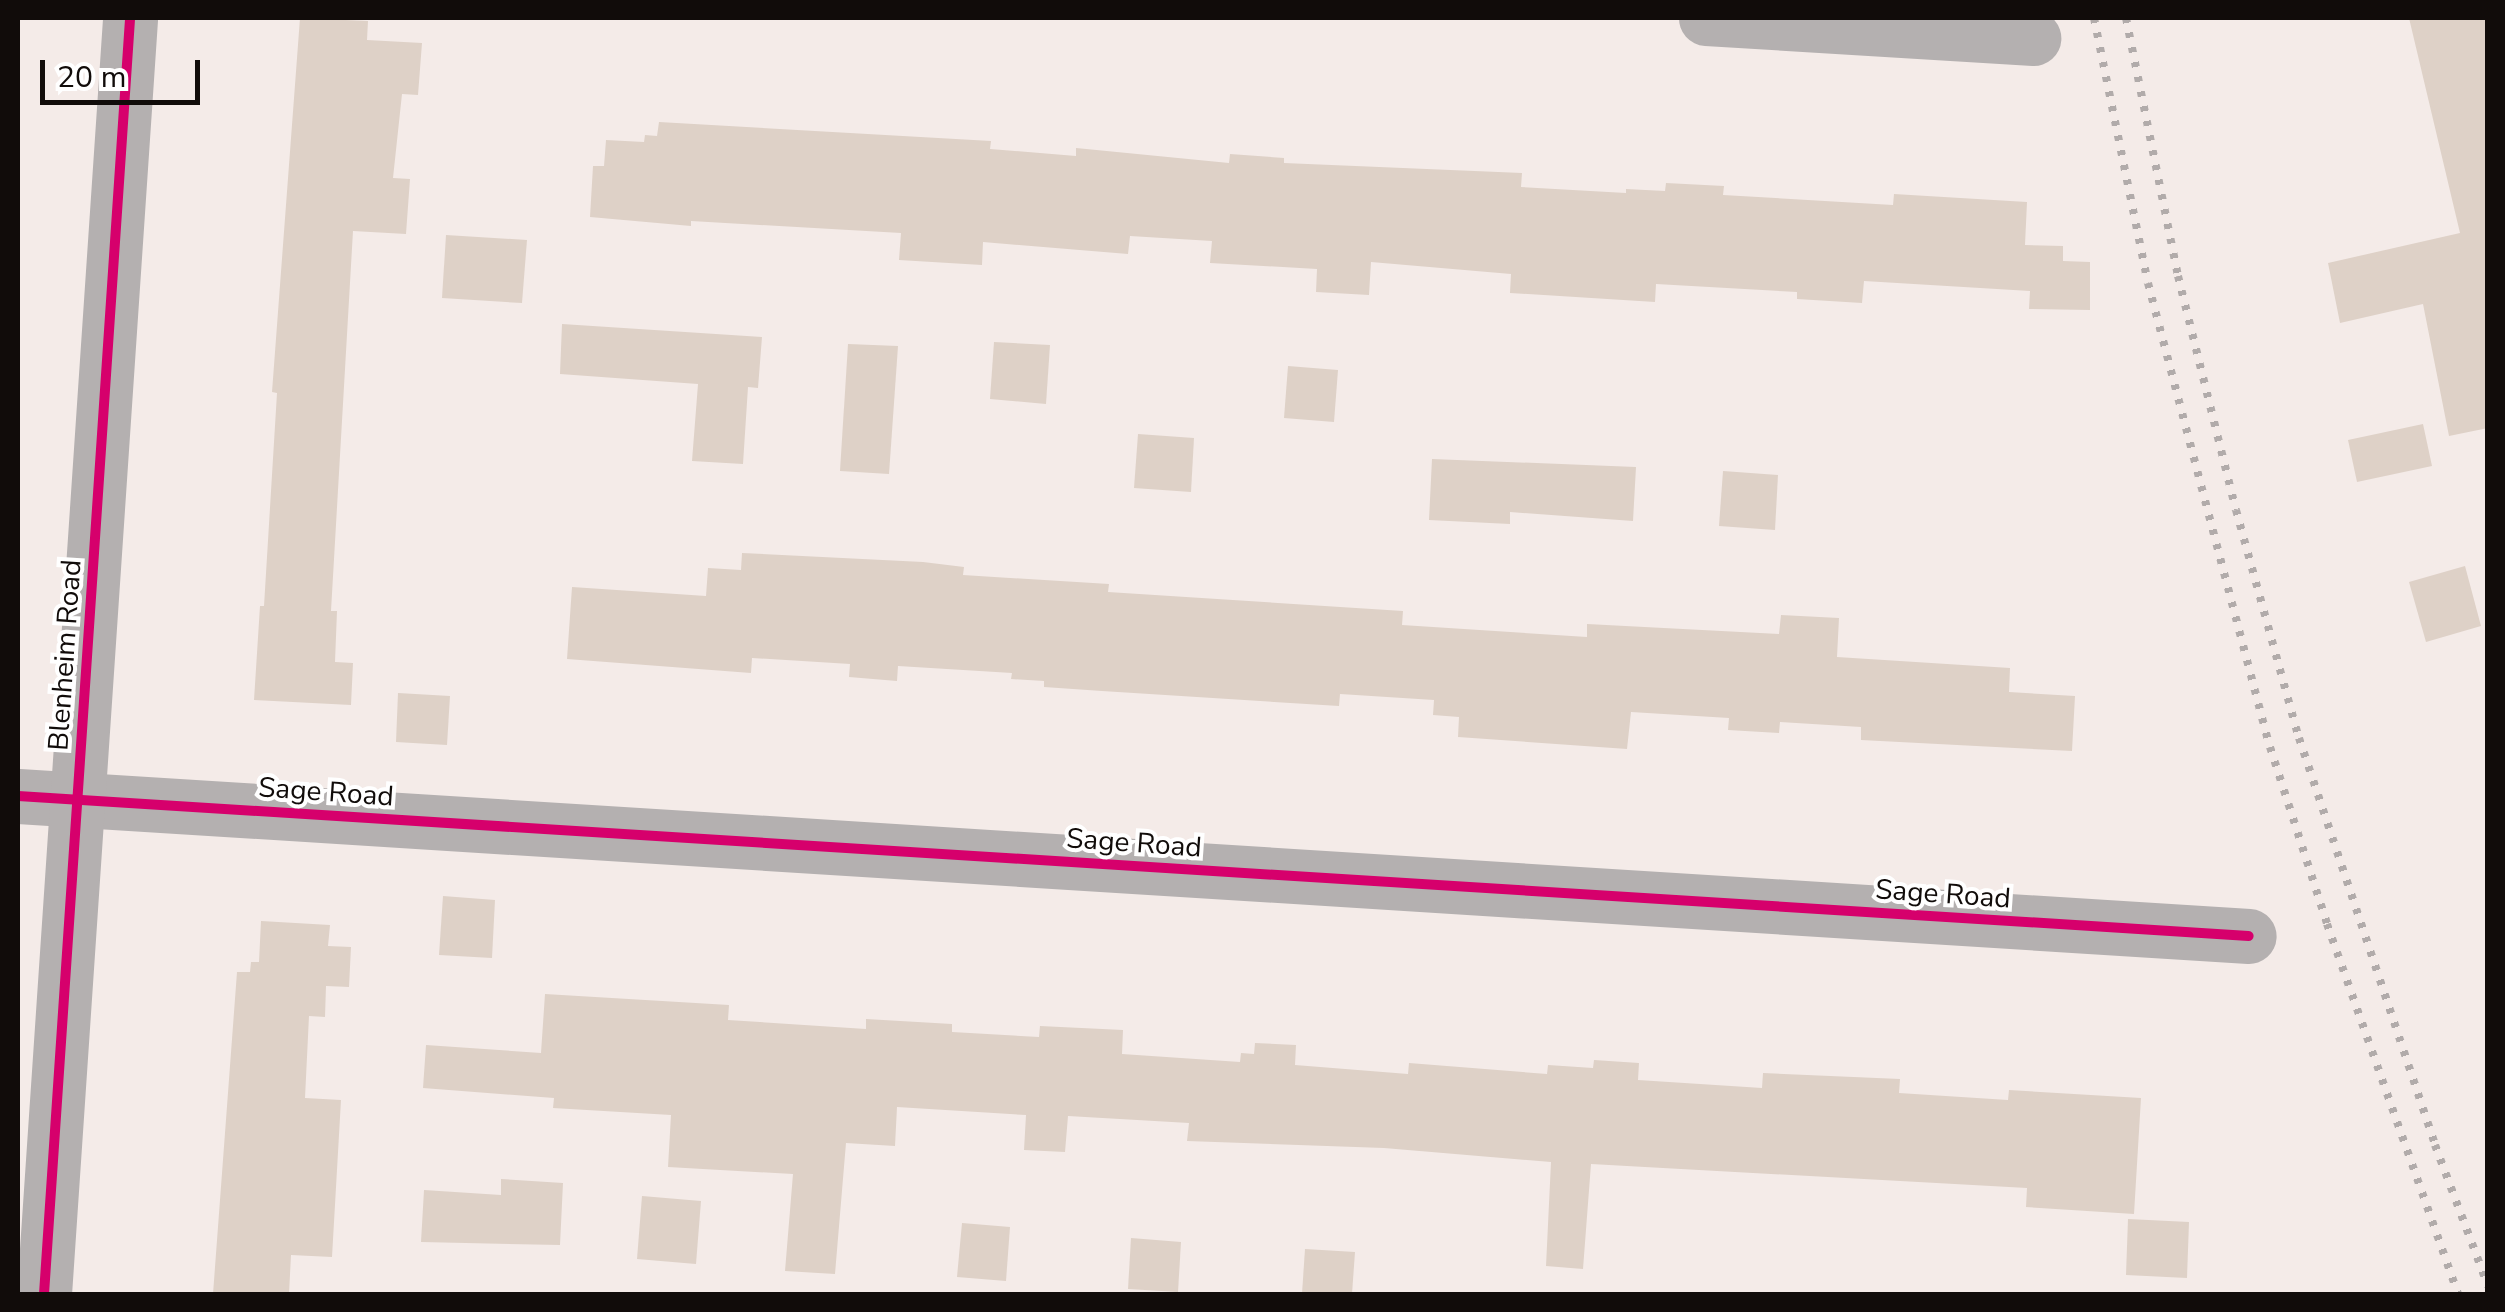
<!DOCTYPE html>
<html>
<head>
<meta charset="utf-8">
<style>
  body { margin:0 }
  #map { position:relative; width:2505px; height:1312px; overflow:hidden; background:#f4ebe8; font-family:"Nunito Sans",sans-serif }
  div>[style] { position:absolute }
  .building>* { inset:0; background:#ded1c7 }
  .minor>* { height:55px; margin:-27.5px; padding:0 27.5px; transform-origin:27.5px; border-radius:27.5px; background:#b4b0b0 }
  .rail>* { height:8px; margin-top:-4px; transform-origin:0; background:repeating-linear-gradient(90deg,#b1abaa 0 5px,transparent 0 15px) }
  .cycleway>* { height:10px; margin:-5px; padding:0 5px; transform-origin:5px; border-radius:5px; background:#d6006c }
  span { translate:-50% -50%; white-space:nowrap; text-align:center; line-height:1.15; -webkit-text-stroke:8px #fff; paint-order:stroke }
  .street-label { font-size:28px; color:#110c0a }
  .frame { position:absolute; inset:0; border:20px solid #110c0a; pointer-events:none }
  .scale { position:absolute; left:40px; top:60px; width:160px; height:45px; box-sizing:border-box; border:5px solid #110c0a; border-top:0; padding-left:12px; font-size:30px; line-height:35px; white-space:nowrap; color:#110c0a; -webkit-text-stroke:8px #fff; paint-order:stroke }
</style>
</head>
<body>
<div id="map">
  <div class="building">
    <i style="clip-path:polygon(300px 18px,368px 21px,367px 40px,422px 43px,418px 95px,402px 94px,393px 178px,410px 179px,406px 234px,353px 231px,331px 611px,337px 611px,335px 662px,353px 663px,351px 705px,254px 700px,260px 606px,264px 606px,277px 393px,272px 392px)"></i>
    <i style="clip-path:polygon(2409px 18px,2488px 18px,2488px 428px,2449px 436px,2423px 304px,2340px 323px,2328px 263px,2460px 233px)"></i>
    <i style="clip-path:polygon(659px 122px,991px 141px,990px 149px,1076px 156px,1076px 148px,1229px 163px,1230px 154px,1284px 158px,1284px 163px,1522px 173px,1521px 187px,1626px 193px,1626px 189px,1665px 191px,1666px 183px,1724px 186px,1723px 195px,1893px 205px,1894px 194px,2027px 202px,2025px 245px,2063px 246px,2063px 261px,2090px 262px,2090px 310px,2029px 309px,2030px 291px,1864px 281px,1862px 303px,1797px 299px,1797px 292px,1656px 284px,1655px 302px,1510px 293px,1511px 274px,1371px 262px,1369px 295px,1316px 292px,1317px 269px,1210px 263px,1212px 241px,1130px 236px,1128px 254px,983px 242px,982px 265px,899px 260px,901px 233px,691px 221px,691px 226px,590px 217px,593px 166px,604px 166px,606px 140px,644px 142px,645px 135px,657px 136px)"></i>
    <i style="clip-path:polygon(446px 235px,527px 240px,522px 303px,442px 298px)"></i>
    <i style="clip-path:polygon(562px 324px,762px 337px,758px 388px,748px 387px,743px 464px,692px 461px,698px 384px,560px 374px)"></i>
    <i style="clip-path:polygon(994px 342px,1050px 345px,1046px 404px,990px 399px)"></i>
    <i style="clip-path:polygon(848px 344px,898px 346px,889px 474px,840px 471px)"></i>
    <i style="clip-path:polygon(1288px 366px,1338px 370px,1334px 422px,1284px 418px)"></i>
    <i style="clip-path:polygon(2423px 424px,2432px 466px,2357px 482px,2348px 440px)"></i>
    <i style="clip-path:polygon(1138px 434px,1194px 438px,1191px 492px,1134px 488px)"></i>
    <i style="clip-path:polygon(1432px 459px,1636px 467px,1633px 521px,1510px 512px,1510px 524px,1429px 520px)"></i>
    <i style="clip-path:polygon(1723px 471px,1778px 475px,1775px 530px,1719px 526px)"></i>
    <i style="clip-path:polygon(742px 553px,923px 562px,964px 567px,963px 575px,1109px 584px,1108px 592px,1403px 611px,1402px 625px,1587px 637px,1587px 624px,1779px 634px,1781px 615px,1839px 618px,1837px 657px,2010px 668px,2009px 692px,2075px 696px,2072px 751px,1861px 740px,1861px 727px,1780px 722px,1779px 733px,1728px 730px,1729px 718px,1631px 712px,1627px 749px,1458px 737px,1459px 717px,1433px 715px,1434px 700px,1340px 694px,1339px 706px,1102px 691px,1044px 687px,1044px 681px,1011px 679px,1012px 673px,898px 666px,897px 681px,849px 677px,850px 664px,752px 658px,751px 673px,567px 659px,572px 587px,706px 596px,708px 568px,741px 570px)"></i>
    <i style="clip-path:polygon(2465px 566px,2481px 626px,2426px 642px,2409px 582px)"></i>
    <i style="clip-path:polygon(398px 693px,450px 696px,447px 745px,396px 742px)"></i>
    <i style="clip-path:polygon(443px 896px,495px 900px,492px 958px,439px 955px)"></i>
    <i style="clip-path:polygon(261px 921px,330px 925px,328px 946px,351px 947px,349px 987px,326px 986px,325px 1017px,309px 1016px,305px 1098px,341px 1100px,332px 1257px,291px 1255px,289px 1294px,213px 1294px,237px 972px,250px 972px,251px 962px,259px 962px)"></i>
    <i style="clip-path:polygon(545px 994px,729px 1005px,728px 1020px,835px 1027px,866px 1029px,866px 1019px,952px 1024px,952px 1032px,1039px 1037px,1040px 1026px,1123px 1030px,1122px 1054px,1240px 1062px,1241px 1053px,1254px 1054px,1255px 1043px,1296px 1045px,1295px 1065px,1408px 1074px,1409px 1063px,1547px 1074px,1548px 1065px,1593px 1068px,1594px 1060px,1639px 1063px,1638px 1080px,1762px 1088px,1763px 1073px,1900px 1079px,1899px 1093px,2008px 1100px,2009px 1090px,2141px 1098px,2134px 1214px,2026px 1207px,2027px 1188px,1591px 1164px,1583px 1269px,1546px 1266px,1551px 1162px,1384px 1148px,1187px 1141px,1189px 1123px,1068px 1116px,1065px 1152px,1024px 1150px,1026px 1115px,897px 1107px,895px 1146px,846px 1143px,835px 1274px,785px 1271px,793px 1174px,668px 1167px,671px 1115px,553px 1108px,554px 1098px,423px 1088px,426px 1045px,541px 1053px)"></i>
    <i style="clip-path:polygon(501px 1179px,563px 1183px,560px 1245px,421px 1242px,424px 1190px,501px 1195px)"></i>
    <i style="clip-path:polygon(642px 1196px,701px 1201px,696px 1264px,637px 1259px)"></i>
    <i style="clip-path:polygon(2128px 1219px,2189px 1222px,2187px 1278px,2126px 1275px)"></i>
    <i style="clip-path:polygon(962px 1223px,1010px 1227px,1006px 1281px,957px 1277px)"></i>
    <i style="clip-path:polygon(1131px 1238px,1181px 1242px,1178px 1292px,1128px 1289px)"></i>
    <i style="clip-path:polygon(1305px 1249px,1355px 1252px,1352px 1294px,1302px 1294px)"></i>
  </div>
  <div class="minor">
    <i style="left:1706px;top:18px;width:328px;rotate:3.5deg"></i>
    <i style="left:18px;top:796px;width:2235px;rotate:3.59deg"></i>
    <i style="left:44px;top:1294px;width:1279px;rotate:-86.14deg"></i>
  </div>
  <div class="rail">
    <i style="left:2094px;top:18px;width:270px;rotate:78.5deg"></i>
    <i style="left:2148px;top:283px;width:480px;rotate:75.3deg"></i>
    <i style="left:2270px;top:747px;width:186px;rotate:72.1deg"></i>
    <i style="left:2327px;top:924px;width:393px;rotate:70.5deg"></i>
    <i style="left:2126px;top:18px;width:263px;rotate:78.6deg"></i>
    <i style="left:2178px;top:276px;width:241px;rotate:76.1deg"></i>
    <i style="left:2236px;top:510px;width:237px;rotate:74.6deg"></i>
    <i style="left:2299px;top:738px;width:429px;rotate:71.5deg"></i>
    <i style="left:2435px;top:1145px;width:151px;rotate:69.4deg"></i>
  </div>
  <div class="cycleway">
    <i style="left:18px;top:796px;width:2235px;rotate:3.59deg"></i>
    <i style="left:44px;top:1294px;width:1279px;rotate:-86.14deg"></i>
  </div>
  <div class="street-label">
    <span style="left:65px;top:655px;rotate:-86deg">Blenheim Road</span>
    <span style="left:326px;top:792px;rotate:4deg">Sage Road</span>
    <span style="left:1134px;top:843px;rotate:4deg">Sage Road</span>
    <span style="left:1943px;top:894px;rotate:4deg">Sage Road</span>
  </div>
  <div class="frame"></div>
  <div class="scale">20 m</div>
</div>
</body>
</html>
